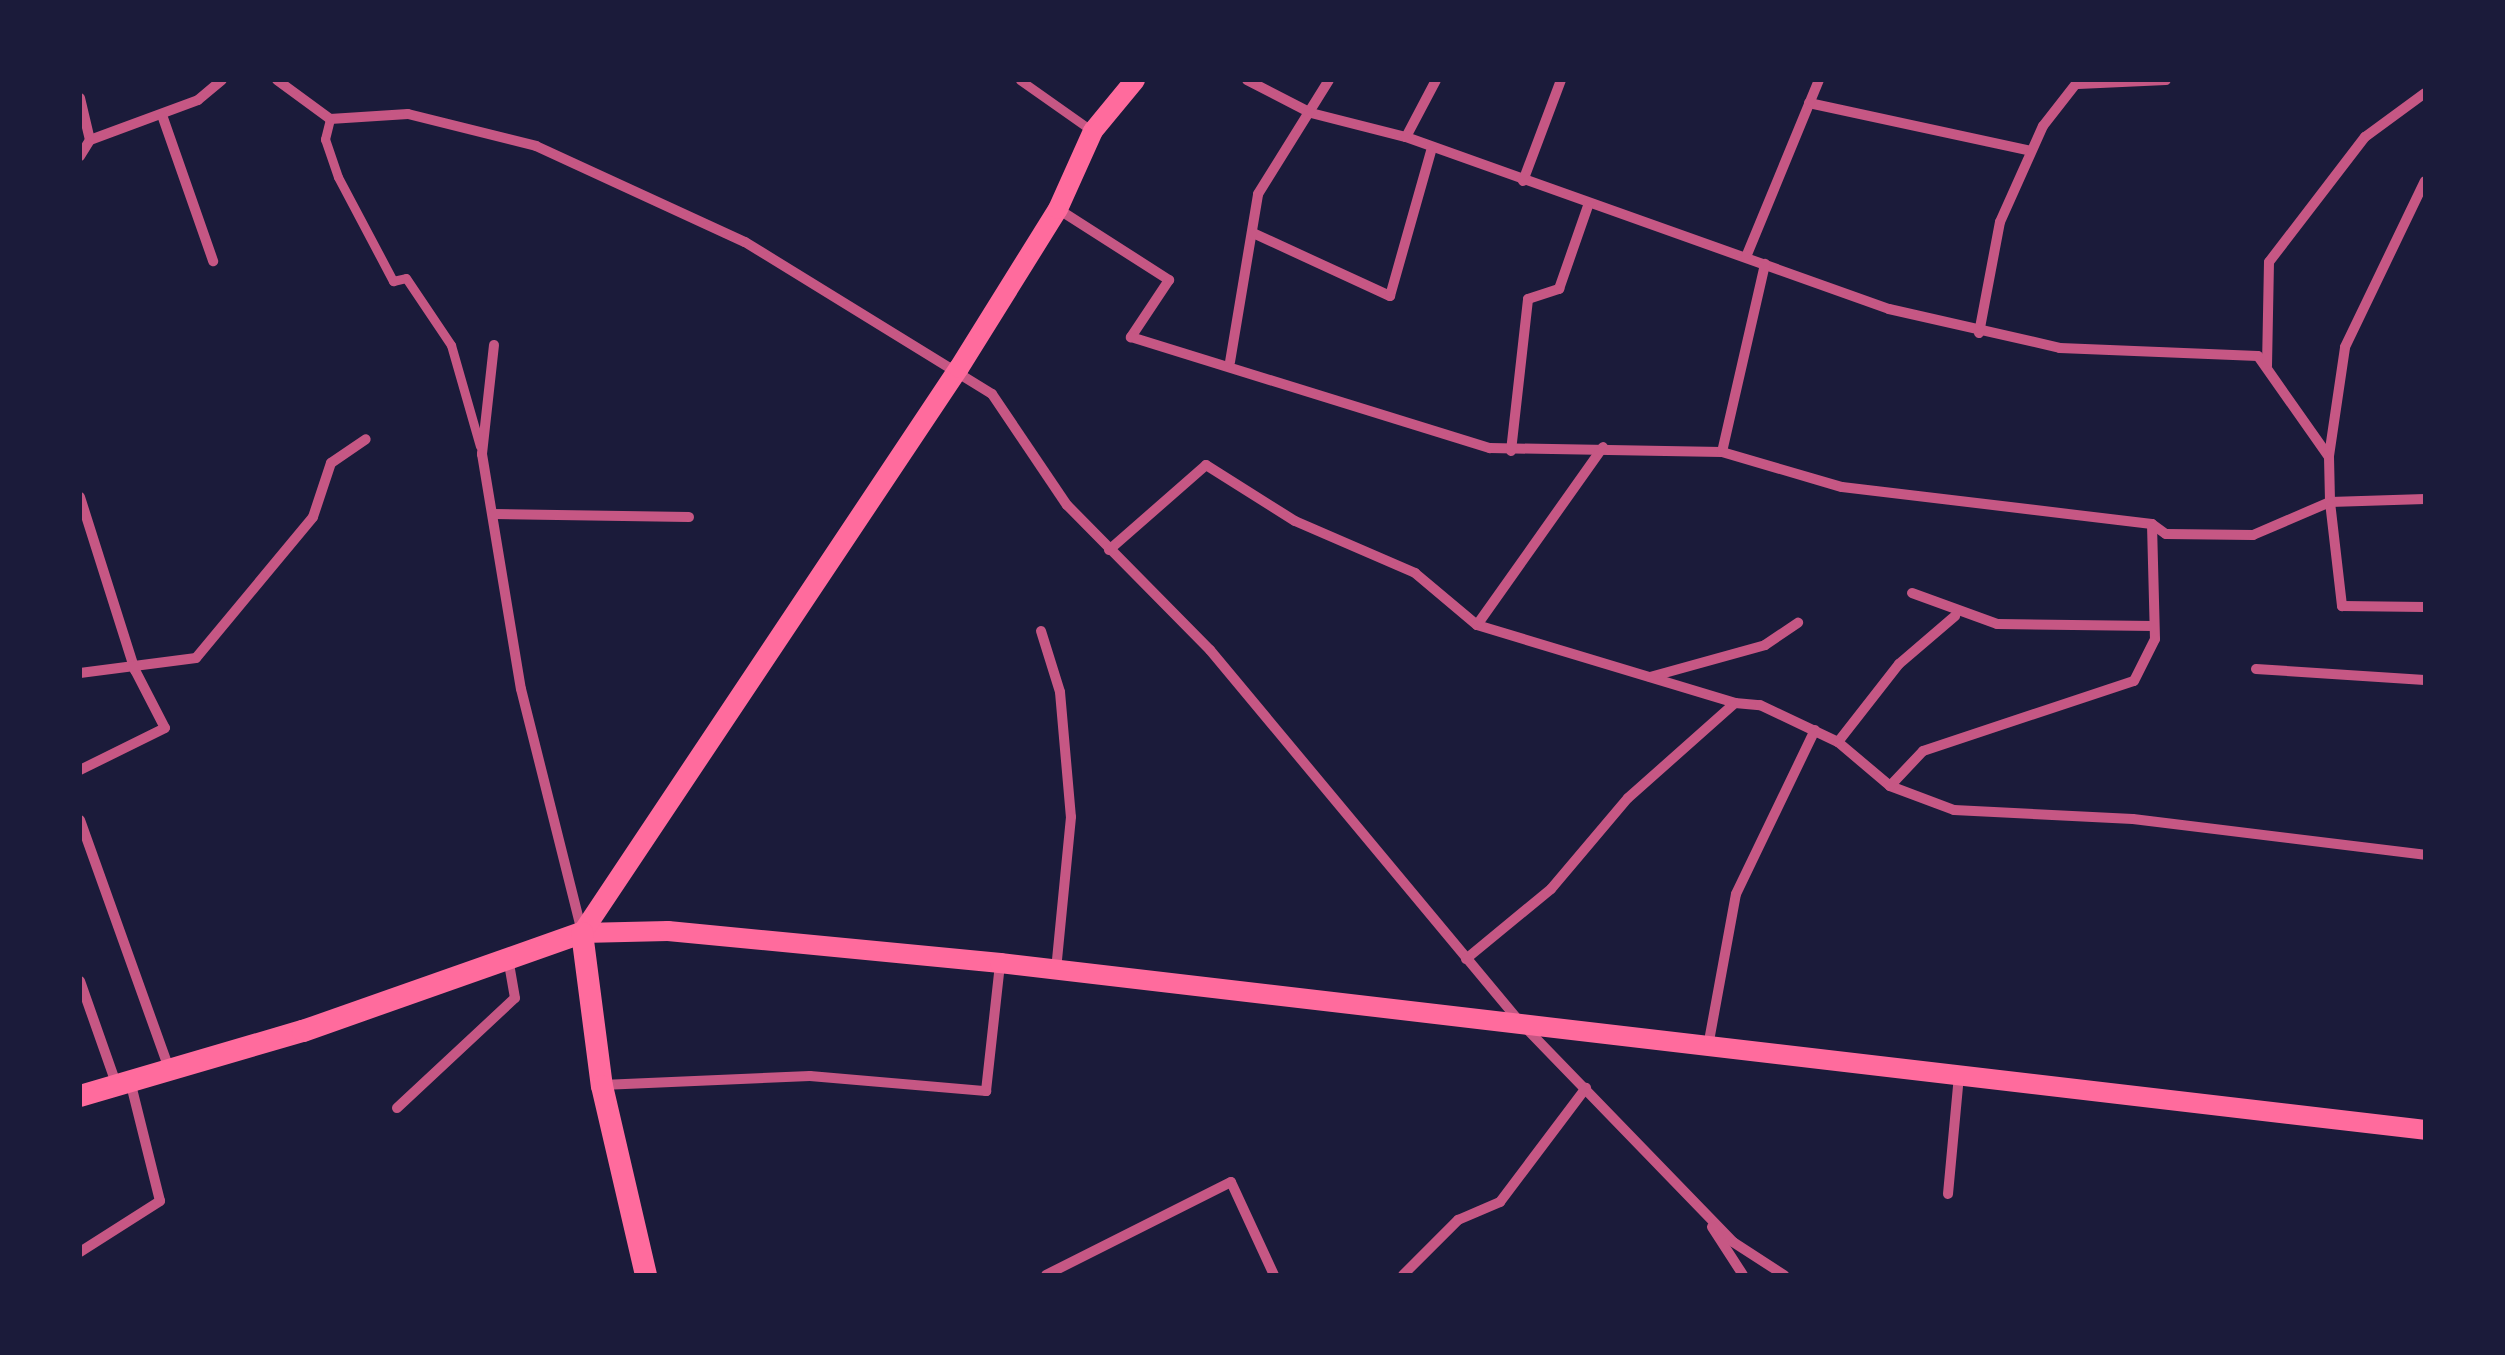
<!DOCTYPE html>
<style>
body{margin:0}
#map{position:relative;width:2505px;height:1355px;overflow:hidden;background:#1b1b3a;font-family:"Exo 2",sans-serif}
div>[style]{position:absolute}
.pedestrian>*{height:9px;margin:-4.5px;padding:0 4.5px;transform-origin:4.5px;border-radius:4.5px;background:#c65784}
.minor>*{height:10px;margin:-5px;padding:0 5px;transform-origin:5px;border-radius:5px;background:#c65784}
.secondary>*{height:20px;margin:-10px;padding:0 10px;transform-origin:10px;border-radius:10px;background:#ff6b9d}
.trunk>*{height:22px;margin:-11px;padding:0 11px;transform-origin:11px;border-radius:11px;background:#ff6b9d}
span{translate:-50% -50%;white-space:nowrap;text-align:center;line-height:1.15;-webkit-text-stroke:8px #1b1b3a;paint-order:stroke}
.frame{position:absolute;inset:0;border:82px solid #1b1b3a;pointer-events:none}
</style>
<div id="map">
<div class="pedestrian">
<i style="left:1020px;top:80px;width:87px;rotate:35.2deg"></i>
<i style="left:330px;top:119px;width:21px;rotate:104deg"></i>
<i style="left:325px;top:139px;width:40px;rotate:71.1deg"></i>
<i style="left:338px;top:177px;width:118px;rotate:62.1deg"></i>
<i style="left:393px;top:281px;width:13px;rotate:-13deg"></i>
<i style="left:406px;top:278px;width:81px;rotate:56.1deg"></i>
<i style="left:451px;top:345px;width:105px;rotate:74deg"></i>
</div>
<div class="minor">
<i style="left:277px;top:80px;width:66px;rotate:36.3deg"></i>
<i style="left:330px;top:119px;width:78px;rotate:-3.7deg"></i>
<i style="left:408px;top:114px;width:132px;rotate:14deg"></i>
<i style="left:536px;top:146px;width:230px;rotate:24.7deg"></i>
<i style="left:745px;top:242px;width:290px;rotate:31.6deg"></i>
<i style="left:992px;top:394px;width:134px;rotate:56deg"></i>
<i style="left:1067px;top:505px;width:204px;rotate:45.4deg"></i>
<i style="left:1210px;top:650px;width:483px;rotate:50.2deg"></i>
<i style="left:1519px;top:1021px;width:308px;rotate:45.9deg"></i>
<i style="left:1733px;top:1242px;width:61px;rotate:32.9deg"></i>
<i style="left:1247px;top:80px;width:72px;rotate:27.3deg"></i>
<i style="left:1311px;top:113px;width:98px;rotate:14.2deg"></i>
<i style="left:1406px;top:137px;width:513px;rotate:19.6deg"></i>
<i style="left:1889px;top:309px;width:175px;rotate:12.8deg"></i>
<i style="left:2060px;top:348px;width:198px;rotate:2.3deg"></i>
<i style="left:2258px;top:356px;width:123px;rotate:54.9deg"></i>
<i style="left:2329px;top:457px;width:45px;rotate:88.7deg"></i>
<i style="left:2330px;top:502px;width:95px;rotate:-1.8deg"></i>
<i style="left:2078px;top:84px;width:88px;rotate:-2.6deg"></i>
<i style="left:80px;top:98px;width:43px;rotate:76.6deg"></i>
<i style="left:1809px;top:103px;width:227px;rotate:12.2deg"></i>
<i style="left:162px;top:115px;width:155px;rotate:70.7deg"></i>
<i style="left:1406px;top:137px;width:64px;rotate:-62.2deg"></i>
<i style="left:80px;top:156px;width:19px;rotate:-58deg"></i>
<i style="left:90px;top:140px;width:115px;rotate:-20.3deg"></i>
<i style="left:198px;top:100px;width:31px;rotate:-40deg"></i>
<i style="left:1523px;top:181px;width:108px;rotate:-69.4deg"></i>
<i style="left:1058px;top:209px;width:132px;rotate:32.6deg"></i>
<i style="left:1169px;top:280px;width:69px;rotate:123.7deg"></i>
<i style="left:1131px;top:337px;width:376px;rotate:17.2deg"></i>
<i style="left:1490px;top:448px;width:232px;rotate:1deg"></i>
<i style="left:1722px;top:452px;width:125px;rotate:16.3deg"></i>
<i style="left:1842px;top:487px;width:312px;rotate:6.8deg"></i>
<i style="left:1253px;top:233px;width:151px;rotate:24.7deg"></i>
<i style="left:1390px;top:296px;width:154px;rotate:-74.2deg"></i>
<i style="left:1746px;top:257px;width:191px;rotate:-67.6deg"></i>
<i style="left:1979px;top:333px;width:113px;rotate:-79.3deg"></i>
<i style="left:2000px;top:222px;width:105px;rotate:-65.9deg"></i>
<i style="left:2043px;top:126px;width:58px;rotate:-52deg"></i>
<i style="left:494px;top:345px;width:110px;rotate:96.3deg"></i>
<i style="left:482px;top:454px;width:238px;rotate:80.6deg"></i>
<i style="left:521px;top:689px;width:251px;rotate:75.9deg"></i>
<i style="left:1230px;top:362px;width:170px;rotate:-80.5deg"></i>
<i style="left:1258px;top:194px;width:134px;rotate:-58.1deg"></i>
<i style="left:2267px;top:366px;width:104px;rotate:-88.9deg"></i>
<i style="left:2269px;top:262px;width:158px;rotate:-52.5deg"></i>
<i style="left:2365px;top:137px;width:74px;rotate:-36.3deg"></i>
<i style="left:1511px;top:451px;width:153px;rotate:-83.6deg"></i>
<i style="left:1528px;top:299px;width:33px;rotate:-18deg"></i>
<i style="left:1559px;top:289px;width:91px;rotate:-70.8deg"></i>
<i style="left:1722px;top:452px;width:193px;rotate:-77.1deg"></i>
<i style="left:2329px;top:456px;width:110px;rotate:-81.6deg"></i>
<i style="left:2345px;top:347px;width:184px;rotate:-64.3deg"></i>
<i style="left:80px;top:497px;width:182px;rotate:72.4deg"></i>
<i style="left:135px;top:670px;width:65px;rotate:62.7deg"></i>
<i style="left:165px;top:728px;width:95px;rotate:153.7deg"></i>
<i style="left:494px;top:514px;width:195px;rotate:0.9deg"></i>
<i style="left:1109px;top:550px;width:129px;rotate:-41.2deg"></i>
<i style="left:1206px;top:465px;width:105px;rotate:32.2deg"></i>
<i style="left:1295px;top:521px;width:131px;rotate:23.4deg"></i>
<i style="left:1415px;top:573px;width:81px;rotate:40deg"></i>
<i style="left:1477px;top:625px;width:270px;rotate:16.8deg"></i>
<i style="left:1912px;top:593px;width:90px;rotate:20deg"></i>
<i style="left:1997px;top:624px;width:157px;rotate:0.7deg"></i>
<i style="left:1477px;top:625px;width:218px;rotate:-54.7deg"></i>
<i style="left:1041px;top:631px;width:64px;rotate:72.7deg"></i>
<i style="left:1060px;top:692px;width:125px;rotate:85deg"></i>
<i style="left:1071px;top:817px;width:153px;rotate:95.6deg"></i>
<i style="left:2256px;top:669px;width:169px;rotate:3.7deg"></i>
<i style="left:80px;top:673px;width:117px;rotate:-7.4deg"></i>
<i style="left:196px;top:658px;width:183px;rotate:-50.3deg"></i>
<i style="left:313px;top:517px;width:57px;rotate:-71.6deg"></i>
<i style="left:331px;top:463px;width:42px;rotate:-34.4deg"></i>
<i style="left:1650px;top:677px;width:119px;rotate:-15.5deg"></i>
<i style="left:1765px;top:645px;width:40px;rotate:-34deg"></i>
<i style="left:1838px;top:742px;width:99px;rotate:-52deg"></i>
<i style="left:1899px;top:664px;width:74px;rotate:-40.6deg"></i>
<i style="left:1890px;top:786px;width:68px;rotate:20.6deg"></i>
<i style="left:1954px;top:810px;width:179px;rotate:2.9deg"></i>
<i style="left:2133px;top:819px;width:294px;rotate:7deg"></i>
<i style="left:80px;top:820px;width:264px;rotate:70.3deg"></i>
<i style="left:1466px;top:959px;width:110px;rotate:-39.5deg"></i>
<i style="left:1551px;top:889px;width:119px;rotate:-49.8deg"></i>
<i style="left:1628px;top:798px;width:143px;rotate:-41.6deg"></i>
<i style="left:1735px;top:703px;width:25px;rotate:5deg"></i>
<i style="left:1760px;top:705px;width:86px;rotate:25.4deg"></i>
<i style="left:1838px;top:742px;width:68px;rotate:40.2deg"></i>
<i style="left:1890px;top:786px;width:48px;rotate:-46.7deg"></i>
<i style="left:1923px;top:751px;width:222px;rotate:-18.4deg"></i>
<i style="left:2134px;top:681px;width:47px;rotate:-63.4deg"></i>
<i style="left:2155px;top:639px;width:115px;rotate:-91.5deg"></i>
<i style="left:2152px;top:524px;width:17px;rotate:36deg"></i>
<i style="left:2166px;top:534px;width:87px;rotate:0.7deg"></i>
<i style="left:2253px;top:535px;width:84px;rotate:-23.2deg"></i>
<i style="left:2330px;top:502px;width:105px;rotate:83.4deg"></i>
<i style="left:2342px;top:606px;width:83px;rotate:0.7deg"></i>
<i style="left:80px;top:981px;width:108px;rotate:70.6deg"></i>
<i style="left:1709px;top:1041px;width:149px;rotate:-79.6deg"></i>
<i style="left:1736px;top:894px;width:182px;rotate:-64.3deg"></i>
<i style="left:602px;top:1085px;width:208px;rotate:-2.5deg"></i>
<i style="left:810px;top:1076px;width:177px;rotate:4.9deg"></i>
<i style="left:986px;top:1091px;width:128px;rotate:-83.7deg"></i>
<i style="left:397px;top:1108px;width:161px;rotate:-43deg"></i>
<i style="left:515px;top:998px;width:41px;rotate:-99.9deg"></i>
<i style="left:1948px;top:1194px;width:119px;rotate:-84.7deg"></i>
<i style="left:1712px;top:1227px;width:57px;rotate:57.1deg"></i>
<i style="left:80px;top:1252px;width:95px;rotate:-32.5deg"></i>
<i style="left:160px;top:1201px;width:124px;rotate:-104deg"></i>
<i style="left:1046px;top:1275px;width:207px;rotate:-26.7deg"></i>
<i style="left:1231px;top:1182px;width:102px;rotate:65.2deg"></i>
<i style="left:1403px;top:1275px;width:78px;rotate:-45deg"></i>
<i style="left:1458px;top:1220px;width:46px;rotate:-23.2deg"></i>
<i style="left:1500px;top:1202px;width:143px;rotate:-53deg"></i>
</div>
<div class="secondary">
<i style="left:582px;top:933px;width:86px;rotate:-1.3deg"></i>
<i style="left:668px;top:931px;width:334px;rotate:5.5deg"></i>
<i style="left:1000px;top:963px;width:1435px;rotate:6.68deg"></i>
<i style="left:582px;top:933px;width:679px;rotate:-56.29deg"></i>
<i style="left:959px;top:368px;width:187px;rotate:-58.1deg"></i>
<i style="left:1058px;top:209px;width:85px;rotate:-65.8deg"></i>
<i style="left:1093px;top:131px;width:66px;rotate:-50.5deg"></i>
</div>
<div class="trunk">
<i style="left:80px;top:1096px;width:232px;rotate:-16.3deg"></i>
<i style="left:303px;top:1031px;width:296px;rotate:-19.4deg"></i>
<i style="left:582px;top:933px;width:154px;rotate:82.6deg"></i>
<i style="left:602px;top:1086px;width:194px;rotate:76.9deg"></i>
</div>
<div class="frame"></div>
</div>
